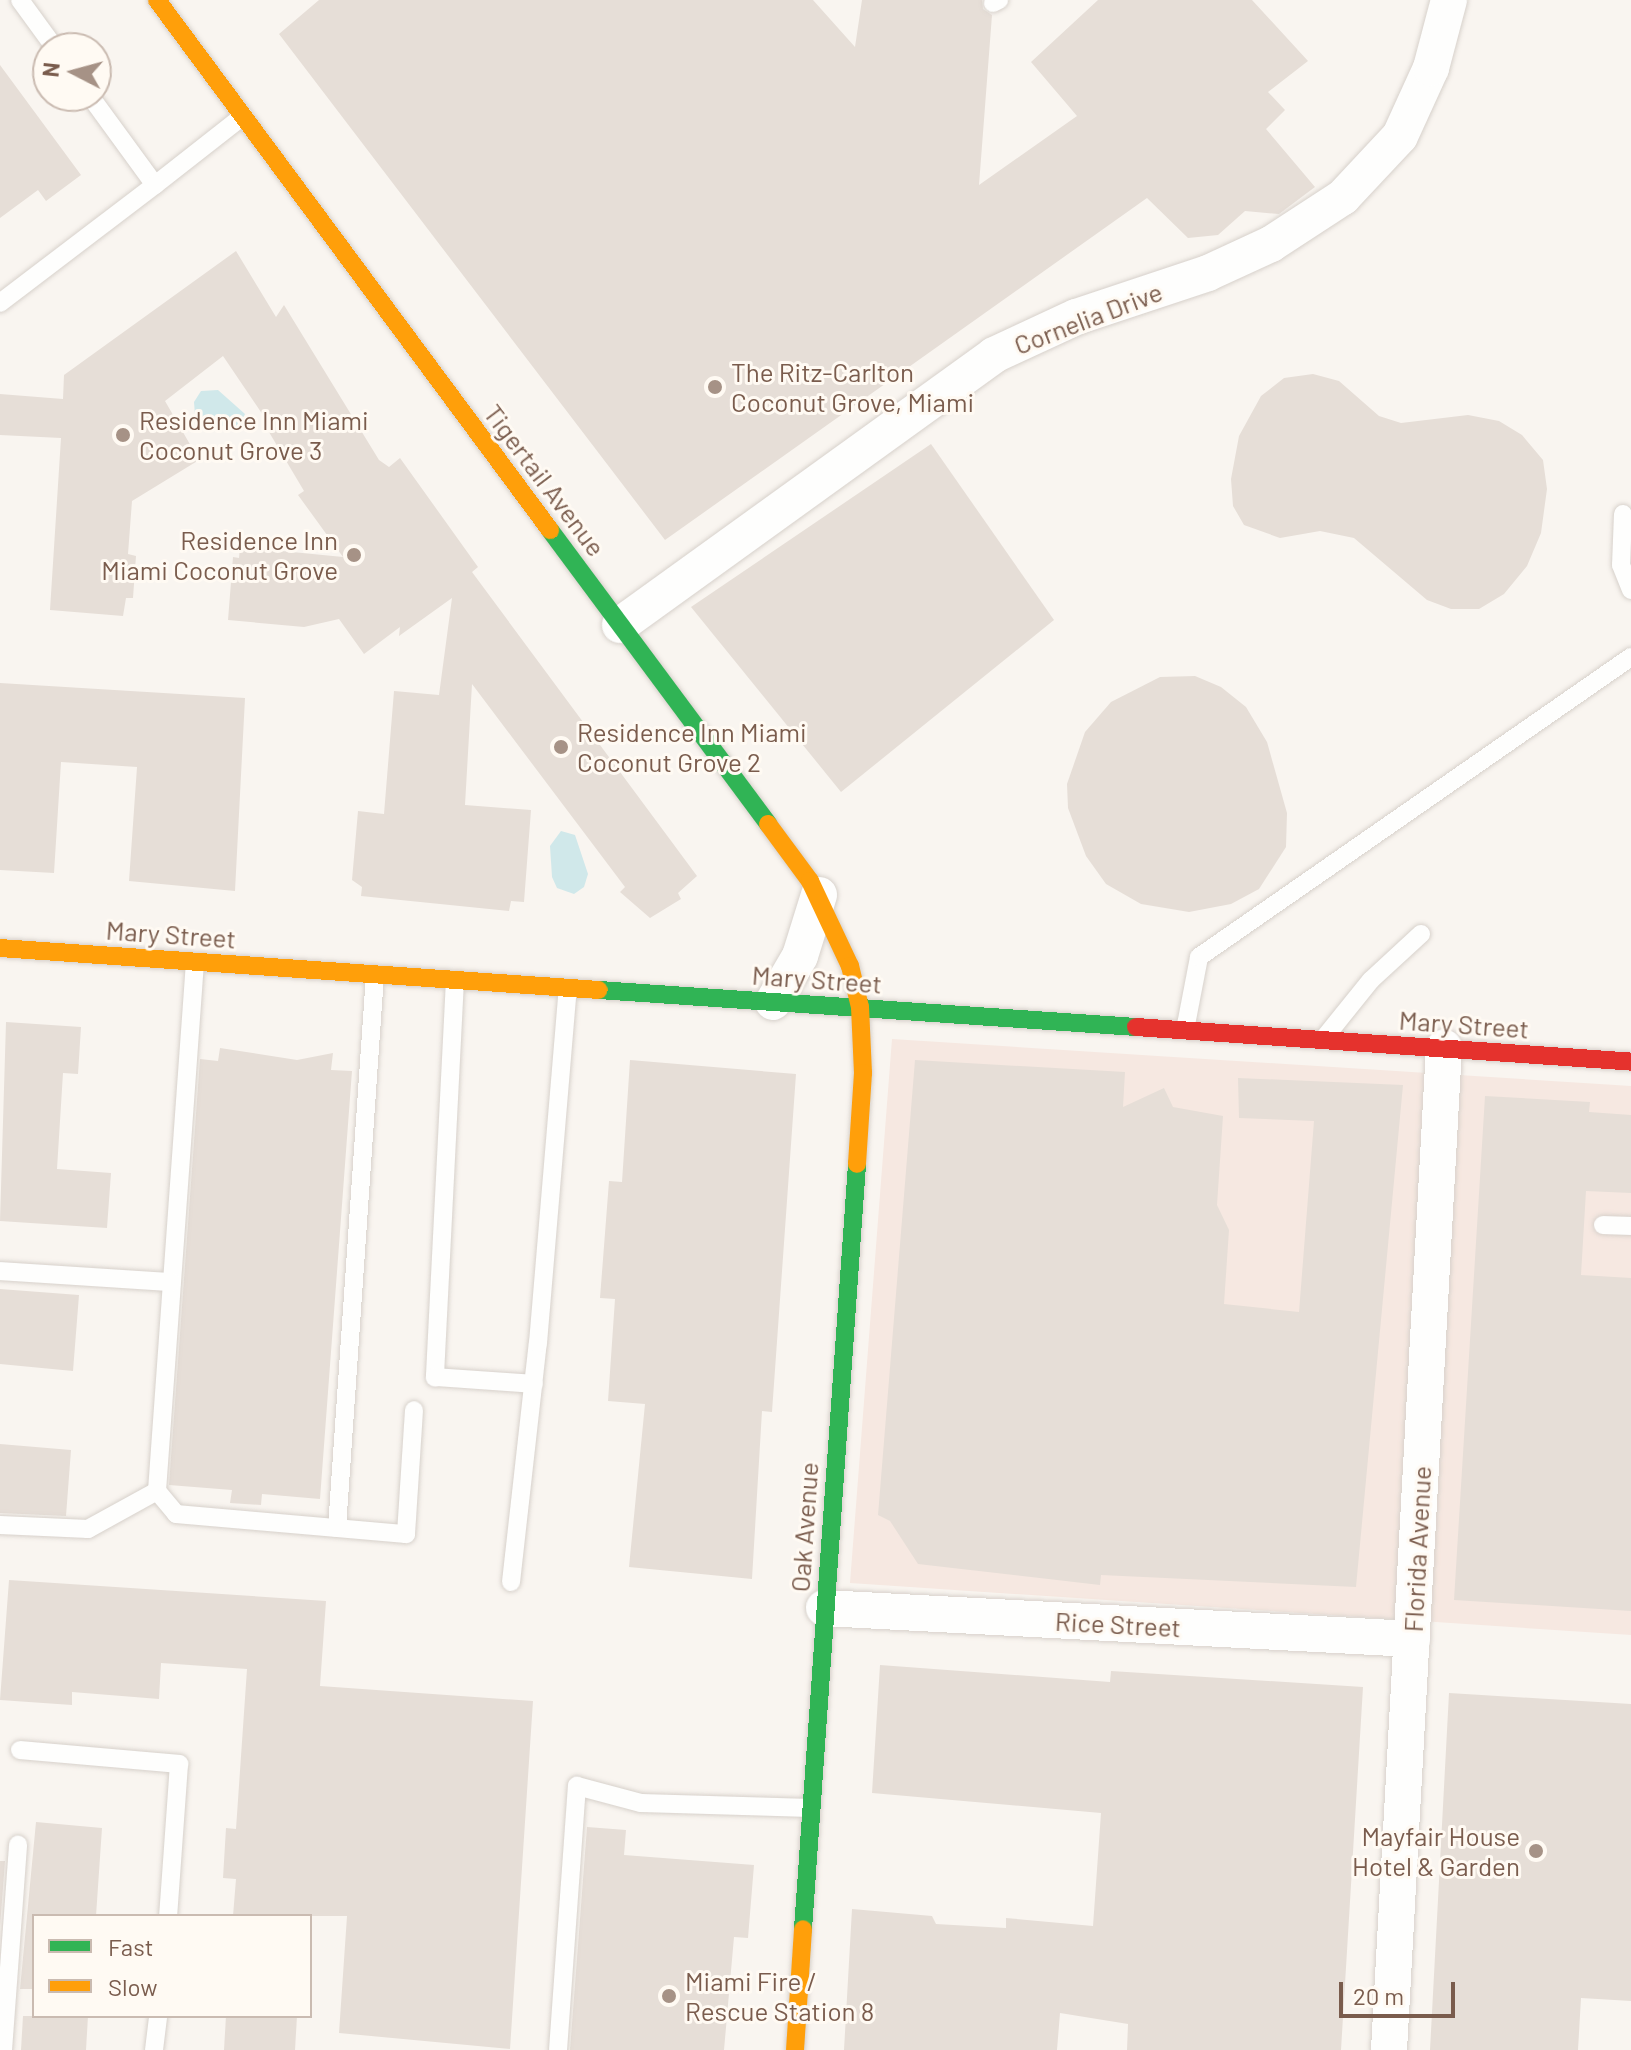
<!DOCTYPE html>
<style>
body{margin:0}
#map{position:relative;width:1631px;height:2050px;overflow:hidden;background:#f9f5f0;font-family:Barlow,sans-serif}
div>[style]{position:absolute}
.commercial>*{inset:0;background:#f6e8e1}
.water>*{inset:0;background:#d0e8ea}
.building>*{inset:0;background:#e6ded7}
.roads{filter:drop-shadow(0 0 2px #d7d1cb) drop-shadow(0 0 2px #d7d1cb)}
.lane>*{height:18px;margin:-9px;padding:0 9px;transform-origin:9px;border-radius:9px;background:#fefefd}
.street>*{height:36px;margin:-18px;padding:0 18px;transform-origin:18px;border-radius:18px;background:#fefefd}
.fast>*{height:18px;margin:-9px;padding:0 9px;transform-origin:9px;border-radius:9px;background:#30b455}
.slow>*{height:18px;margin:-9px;padding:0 9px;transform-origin:9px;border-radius:9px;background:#ff9f0a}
.jam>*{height:18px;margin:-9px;padding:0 9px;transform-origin:9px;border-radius:9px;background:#e5322d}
.dots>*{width:22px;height:22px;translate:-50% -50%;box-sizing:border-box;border:4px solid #fffaf3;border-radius:50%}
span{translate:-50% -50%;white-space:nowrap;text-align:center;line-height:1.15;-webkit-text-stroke:6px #fffaf3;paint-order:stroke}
.street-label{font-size:26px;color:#7a5c4d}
.poi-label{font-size:26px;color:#7a5c4d}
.left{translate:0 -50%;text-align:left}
.right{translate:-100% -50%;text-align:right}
.legend{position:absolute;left:32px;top:1914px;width:280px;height:104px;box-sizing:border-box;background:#fffaf3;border:2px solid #cabbb1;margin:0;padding:10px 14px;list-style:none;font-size:24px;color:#7a5c4d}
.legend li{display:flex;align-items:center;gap:16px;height:40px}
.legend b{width:40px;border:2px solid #cabbb1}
.north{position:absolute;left:32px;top:32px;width:80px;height:80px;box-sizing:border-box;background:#fffaf3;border:2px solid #cabbb1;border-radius:50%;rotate:276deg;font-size:22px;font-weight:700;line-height:32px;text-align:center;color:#7a5c4d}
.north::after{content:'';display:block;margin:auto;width:28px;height:36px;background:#a69286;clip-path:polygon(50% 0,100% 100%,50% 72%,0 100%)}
.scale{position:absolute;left:1339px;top:1982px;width:116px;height:36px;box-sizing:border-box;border:4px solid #7a5c4d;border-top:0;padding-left:10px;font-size:24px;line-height:28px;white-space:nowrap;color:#7a5c4d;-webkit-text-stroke:6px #fffaf3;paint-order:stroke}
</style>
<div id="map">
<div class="commercial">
<i style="clip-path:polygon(892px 1039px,1631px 1086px,1631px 1635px,850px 1583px)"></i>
</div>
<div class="water">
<i style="clip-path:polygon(218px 390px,245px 414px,237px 432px,195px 415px,194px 402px,201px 391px)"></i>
<i style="clip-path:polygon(561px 831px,575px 835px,588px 874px,584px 887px,574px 894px,557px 888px,552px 877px,550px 846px)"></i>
</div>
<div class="building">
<i style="clip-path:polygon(319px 0,813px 0,855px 47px,862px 0,982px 0,983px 9px,992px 15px,979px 185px,1077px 116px,1031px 62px,1098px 0,1252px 0,1308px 61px,1268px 92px,1285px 110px,1266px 129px,1315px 187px,1279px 214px,1245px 211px,1218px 235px,1188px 238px,1147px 198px,665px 540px,279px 34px)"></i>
<i style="clip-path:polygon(0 65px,81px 175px,46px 201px,38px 190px,0 218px)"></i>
<i style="clip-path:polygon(236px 251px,276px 317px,284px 305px,379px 460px,389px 467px,400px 458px,478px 567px,472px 572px,697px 876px,678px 893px,681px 899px,650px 918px,620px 892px,625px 887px,472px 684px,465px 805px,531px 810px,524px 902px,511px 901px,509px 911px,361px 896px,362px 887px,352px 880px,358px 811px,384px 814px,394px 691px,439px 695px,452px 598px,399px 636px,400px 627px,364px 654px,339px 619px,304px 627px,228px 620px,233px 557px,239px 558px,240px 547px,343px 557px,298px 495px,304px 491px,266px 427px,269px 424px,223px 356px,165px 401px,199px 460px,132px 501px,128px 554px,136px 556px,133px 598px,126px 598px,123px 616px,50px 610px,61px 438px,0 435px,0 394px,63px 399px,64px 375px)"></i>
<i style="clip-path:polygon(1313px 374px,1339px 381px,1379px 416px,1401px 423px,1468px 415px,1499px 421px,1522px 435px,1543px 460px,1547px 489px,1541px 533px,1527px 566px,1504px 594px,1479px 609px,1451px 609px,1427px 600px,1354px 538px,1320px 531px,1280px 538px,1244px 525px,1233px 506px,1231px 479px,1239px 436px,1261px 396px,1284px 378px)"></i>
<i style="clip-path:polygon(931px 444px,1054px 620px,841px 792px,691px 607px)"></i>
<i style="clip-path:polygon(1195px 676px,1221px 687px,1246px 707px,1267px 742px,1287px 813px,1286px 847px,1259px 889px,1231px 904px,1189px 912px,1141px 904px,1106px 884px,1086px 856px,1068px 808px,1067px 784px,1085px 732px,1111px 702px,1160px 677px)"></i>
<i style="clip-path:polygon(0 683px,245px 698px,235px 891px,129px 881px,137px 767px,61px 762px,54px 873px,0 870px)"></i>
<i style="clip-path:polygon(6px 1022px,81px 1027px,78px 1074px,63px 1073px,57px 1169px,111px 1173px,107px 1228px,0 1221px)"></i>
<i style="clip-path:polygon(220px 1048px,297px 1060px,333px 1053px,331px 1070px,352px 1071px,320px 1499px,262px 1494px,261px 1505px,230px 1503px,232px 1490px,169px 1485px,200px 1059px,218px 1061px)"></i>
<i style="clip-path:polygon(630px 1060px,796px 1074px,772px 1412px,762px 1411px,752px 1579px,629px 1567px,645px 1404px,608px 1401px,615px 1299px,600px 1298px,609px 1181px,622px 1182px)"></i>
<i style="clip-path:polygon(915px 1060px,1125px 1072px,1123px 1107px,1164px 1088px,1173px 1107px,1223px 1116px,1217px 1205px,1229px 1230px,1224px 1304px,1299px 1312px,1314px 1121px,1239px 1118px,1238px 1078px,1403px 1085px,1356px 1587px,1101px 1575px,1100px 1585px,918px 1564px,890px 1521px,878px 1515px)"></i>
<i style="clip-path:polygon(1485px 1096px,1590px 1102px,1589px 1112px,1631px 1115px,1631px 1193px,1586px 1191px,1581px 1275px,1631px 1278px,1631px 1611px,1454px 1600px)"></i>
<i style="clip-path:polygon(0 1289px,79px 1295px,73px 1371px,0 1364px)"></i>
<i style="clip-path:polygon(0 1444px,71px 1450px,66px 1516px,0 1513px)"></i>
<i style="clip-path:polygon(9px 1580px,326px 1601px,320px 1686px,533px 1701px,510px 2049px,339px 2033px,347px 1916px,233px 1916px,236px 1879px,223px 1878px,226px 1828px,236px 1829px,247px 1669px,161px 1663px,159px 1699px,72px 1692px,72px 1705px,0 1700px)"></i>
<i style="clip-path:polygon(880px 1665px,1110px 1682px,1111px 1671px,1363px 1687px,1341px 2050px,1127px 2050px,1128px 2024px,1060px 2013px,1057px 2050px,844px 2050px,852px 1909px,932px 1916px,936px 1924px,1006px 1928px,1006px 1918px,1093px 1926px,1101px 1813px,872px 1793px)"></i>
<i style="clip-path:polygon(1449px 1693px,1631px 1704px,1631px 2001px,1581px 1998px,1578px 2050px,1430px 2050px)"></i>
<i style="clip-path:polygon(36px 1822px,102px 1828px,96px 1916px,34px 1916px,34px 1989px,20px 1989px)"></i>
<i style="clip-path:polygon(587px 1827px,626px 1830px,624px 1855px,754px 1865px,748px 1938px,734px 1937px,724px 2050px,570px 2050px)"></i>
<i style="clip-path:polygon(0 1861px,5px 1861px,0 1927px)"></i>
<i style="clip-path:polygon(23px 2016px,88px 2016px,86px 2050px,21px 2050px)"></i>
<i style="clip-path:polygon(226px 2016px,297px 2016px,295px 2050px,224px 2050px)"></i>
</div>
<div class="roads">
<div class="lane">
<i style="left:20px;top:0;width:59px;rotate:53.9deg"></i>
<i style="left:993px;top:3px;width:7px;rotate:-27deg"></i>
<i style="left:90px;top:96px;width:110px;rotate:53.9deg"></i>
<i style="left:155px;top:185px;width:112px;rotate:-38.1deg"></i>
<i style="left:0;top:303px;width:195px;rotate:-37.3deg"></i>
<i style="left:1623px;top:514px;width:51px;rotate:92.2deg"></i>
<i style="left:1621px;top:565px;width:27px;rotate:68deg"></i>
<i style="left:195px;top:962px;width:530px;rotate:94.11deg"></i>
<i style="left:157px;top:1491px;width:30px;rotate:50deg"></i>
<i style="left:176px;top:1514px;width:231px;rotate:5deg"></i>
<i style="left:406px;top:1534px;width:124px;rotate:-86.3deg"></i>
<i style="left:455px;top:980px;width:398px;rotate:92.9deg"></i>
<i style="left:435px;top:1377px;width:99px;rotate:4deg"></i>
<i style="left:1185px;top:1030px;width:74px;rotate:-79.1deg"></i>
<i style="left:1199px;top:957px;width:526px;rotate:-34.78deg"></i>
<i style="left:1325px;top:1037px;width:73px;rotate:-51.1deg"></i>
<i style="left:1371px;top:980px;width:68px;rotate:-42.6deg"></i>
<i style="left:1603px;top:1225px;width:28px;rotate:2deg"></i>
<i style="left:0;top:1271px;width:172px;rotate:3.7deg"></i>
<i style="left:0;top:1525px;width:88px;rotate:2.6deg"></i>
<i style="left:88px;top:1529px;width:79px;rotate:-28.8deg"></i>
<i style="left:337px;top:1528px;width:554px;rotate:-86.07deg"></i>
<i style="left:511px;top:1582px;width:241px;rotate:-83.6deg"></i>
<i style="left:538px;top:1343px;width:356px;rotate:-85.2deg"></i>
<i style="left:20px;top:1750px;width:160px;rotate:5deg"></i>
<i style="left:179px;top:1764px;width:152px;rotate:94.1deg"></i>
<i style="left:3px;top:2050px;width:206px;rotate:-85.8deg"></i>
<i style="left:154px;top:2050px;width:34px;rotate:-83deg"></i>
<i style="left:558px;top:2050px;width:265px;rotate:-85.9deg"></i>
<i style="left:577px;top:1786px;width:66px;rotate:14.9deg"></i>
<i style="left:641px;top:1803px;width:170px;rotate:1.7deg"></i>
</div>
<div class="street">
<i style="left:620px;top:625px;width:461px;rotate:-35.8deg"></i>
<i style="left:994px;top:355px;width:90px;rotate:-24.9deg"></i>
<i style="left:1076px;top:317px;width:139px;rotate:-18.4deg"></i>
<i style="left:1208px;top:273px;width:69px;rotate:-24.7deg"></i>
<i style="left:1271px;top:244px;width:86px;rotate:-33.1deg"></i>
<i style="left:1343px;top:197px;width:83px;rotate:-46.9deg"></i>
<i style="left:1400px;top:136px;width:75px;rotate:-65.5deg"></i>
<i style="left:1431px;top:68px;width:70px;rotate:-75.2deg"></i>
<i style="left:773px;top:1002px;width:53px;rotate:-59.6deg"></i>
<i style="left:800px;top:956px;width:64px;rotate:-72.7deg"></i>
<i style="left:824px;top:1608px;width:589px;rotate:3.02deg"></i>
<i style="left:1389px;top:2050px;width:1004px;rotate:-86.86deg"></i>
</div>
<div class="fast">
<i style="left:550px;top:530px;width:366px;rotate:53.4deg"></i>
<i style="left:599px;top:990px;width:538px;rotate:3.94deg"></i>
<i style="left:803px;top:1929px;width:767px;rotate:-85.96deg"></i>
</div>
<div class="slow">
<i style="left:157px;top:0;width:660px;rotate:53.44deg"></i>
<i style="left:768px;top:824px;width:71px;rotate:53.6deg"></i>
<i style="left:810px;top:881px;width:94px;rotate:64.8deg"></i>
<i style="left:850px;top:966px;width:42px;rotate:76.3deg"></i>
<i style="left:860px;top:1007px;width:66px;rotate:87.4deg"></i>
<i style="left:863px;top:1073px;width:91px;rotate:93.8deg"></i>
<i style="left:0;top:948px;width:600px;rotate:4.01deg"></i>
<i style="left:795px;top:2050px;width:121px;rotate:-86.2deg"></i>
</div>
<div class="jam">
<i style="left:1136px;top:1027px;width:496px;rotate:4deg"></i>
</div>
</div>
<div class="dots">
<i style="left:715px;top:387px;background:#a69286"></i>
<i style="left:123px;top:435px;background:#a69286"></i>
<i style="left:354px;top:555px;background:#a69286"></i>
<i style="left:561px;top:747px;background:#a69286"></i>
<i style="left:1536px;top:1851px;background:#a69286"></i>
<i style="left:669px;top:1996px;background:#a69286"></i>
</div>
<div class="street-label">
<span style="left:1088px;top:318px;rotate:-21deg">Cornelia Drive</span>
<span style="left:545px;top:480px;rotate:53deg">Tigertail Avenue</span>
<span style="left:171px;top:934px;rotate:4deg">Mary Street</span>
<span style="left:817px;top:979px;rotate:4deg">Mary Street</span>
<span style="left:1464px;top:1024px;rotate:4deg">Mary Street</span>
<span style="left:804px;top:1527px;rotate:-86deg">Oak Avenue</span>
<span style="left:1417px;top:1549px;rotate:-87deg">Florida Avenue</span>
<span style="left:1118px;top:1624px;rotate:3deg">Rice Street</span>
</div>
<div class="poi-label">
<span class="left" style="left:731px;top:387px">The Ritz-Carlton<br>Coconut Grove, Miami</span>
<span class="left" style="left:139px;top:435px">Residence Inn Miami<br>Coconut Grove 3</span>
<span class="right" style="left:338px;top:555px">Residence Inn<br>Miami Coconut Grove</span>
<span class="left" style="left:577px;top:747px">Residence Inn Miami<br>Coconut Grove 2</span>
<span class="right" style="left:1520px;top:1851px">Mayfair House<br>Hotel &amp; Garden</span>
<span class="left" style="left:685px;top:1996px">Miami Fire /<br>Rescue Station 8</span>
</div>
<ul class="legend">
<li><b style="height:10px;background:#30b455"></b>Fast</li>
<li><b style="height:10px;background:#ff9f0a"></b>Slow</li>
</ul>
<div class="north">N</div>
<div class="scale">20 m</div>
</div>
